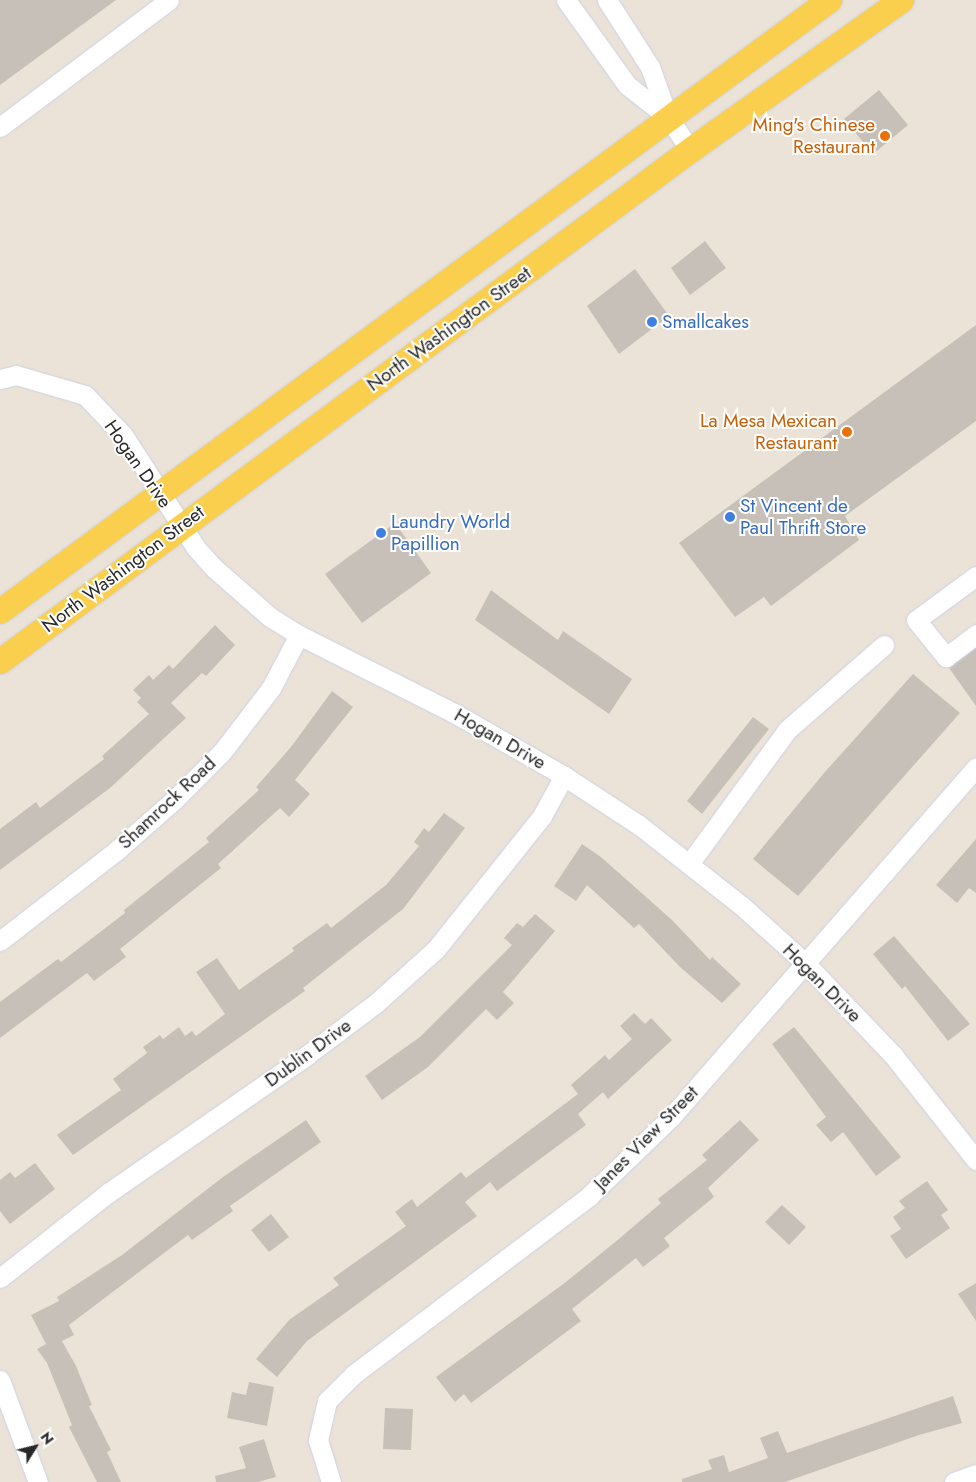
<!DOCTYPE html>
<style>
body{margin:0}
#map{position:relative;width:976px;height:1482px;overflow:hidden;background:#ece3d8;font-family:Jost,sans-serif}
div>[style]{position:absolute}
.building>*{inset:0;background:#c7c0b8}
.roads{filter:drop-shadow(0 0 1px #cdd2e2) drop-shadow(0 0 1px #cdd2e2)}
.minor>*{height:19px;margin:-9.5px;padding:0 9.5px;transform-origin:9.5px;border-radius:9.5px;background:#fff}
.major>*{height:25px;margin:-12.5px;padding:0 12.5px;transform-origin:12.5px;border-radius:12.5px;background:#fbcf4e}
.dots>*{width:14px;height:14px;translate:-50% -50%;box-sizing:border-box;border:2px solid #fff;border-radius:50%}
span{translate:-50% -50%;white-space:nowrap;text-align:center;line-height:1.15;-webkit-text-stroke:4px #fff;paint-order:stroke}
.food-label{font-size:19px;color:#c56008}
.right{translate:-100% -50%;text-align:right}
.shop-label{font-size:19px;color:#366cbe}
.left{translate:0 -50%;text-align:left}
.street-label{font-size:19px;color:#282828}
.north{position:absolute;left:10px;top:1422px;width:50px;height:50px;-webkit-text-stroke:4px #fff;paint-order:stroke;rotate:54deg;font-size:14px;font-weight:700;line-height:20px;text-align:center;color:#282828}
.north::after{content:'';display:block;margin:auto;width:18px;height:22px;background:#282828;clip-path:polygon(50% 0,100% 100%,50% 72%,0 100%)}
</style>
<div id="map">
<div class="building">
<i style="clip-path:polygon(0 0,116px 0,0 85px)"></i>
<i style="clip-path:polygon(879px 90px,908px 125px,873px 154px,844px 119px)"></i>
<i style="clip-path:polygon(705px 241px,726px 268px,690px 295px,671px 268px)"></i>
<i style="clip-path:polygon(635px 269px,669px 316px,619px 354px,587px 306px)"></i>
<i style="clip-path:polygon(976px 325px,976px 421px,845px 516px,859px 540px,771px 606px,764px 597px,735px 617px,679px 543px)"></i>
<i style="clip-path:polygon(395px 523px,431px 573px,362px 623px,325px 574px)"></i>
<i style="clip-path:polygon(491px 590px,558px 640px,563px 631px,632px 679px,609px 714px,475px 620px)"></i>
<i style="clip-path:polygon(215px 625px,235px 645px,206px 676px,202px 673px,171px 703px,186px 718px,110px 788px,0 870px,0 829px,36px 802px,40px 808px,104px 759px,102px 756px,149px 714px,137px 702px,141px 698px,133px 690px,149px 675px,153px 680px,169px 665px,173px 669px)"></i>
<i style="clip-path:polygon(976px 648px,976px 706px,949px 668px)"></i>
<i style="clip-path:polygon(913px 674px,960px 713px,798px 896px,753px 859px,824px 773px)"></i>
<i style="clip-path:polygon(332px 691px,353px 707px,295px 780px,310px 794px,289px 817px,280px 808px,218px 864px,221px 868px,120px 949px,126px 957px,94px 981px,87px 973px,0 1038px,0 1002px,58px 959px,61px 962px,125px 913px,124px 910px,209px 842px,206px 838px,259px 790px,256px 787px,291px 747px)"></i>
<i style="clip-path:polygon(753px 717px,769px 729px,702px 814px,687px 801px)"></i>
<i style="clip-path:polygon(444px 813px,465px 828px,403px 909px,303px 988px,305px 991px,73px 1155px,57px 1135px,121px 1090px,113px 1079px,147px 1053px,143px 1047px,160px 1035px,163px 1039px,179px 1027px,185px 1036px,192px 1031px,196px 1036px,225px 1014px,196px 972px,217px 958px,239px 990px,294px 951px,292px 948px,327px 923px,331px 928px,386px 885px,419px 846px,414px 842px,424px 828px,429px 832px)"></i>
<i style="clip-path:polygon(976px 839px,976px 893px,969px 888px,957px 903px,936px 885px)"></i>
<i style="clip-path:polygon(582px 844px,601px 857px,672px 920px,710px 960px,712px 957px,741px 984px,722px 1003px,680px 967px,639px 924px,634px 928px,587px 885px,576px 901px,554px 886px)"></i>
<i style="clip-path:polygon(535px 914px,555px 931px,503px 992px,514px 1003px,497px 1020px,486px 1009px,428px 1067px,382px 1100px,365px 1076px,420px 1037px,512px 945px,504px 938px,517px 923px,523px 927px)"></i>
<i style="clip-path:polygon(894px 936px,970px 1024px,948px 1041px,905px 986px,902px 989px,873px 954px)"></i>
<i style="clip-path:polygon(634px 1013px,645px 1024px,651px 1018px,672px 1040px,608px 1099px,603px 1092px,578px 1114px,586px 1125px,497px 1191px,490px 1182px,465px 1202px,477px 1216px,307px 1341px,277px 1377px,256px 1359px,289px 1320px,339px 1285px,333px 1278px,406px 1226px,395px 1212px,412px 1199px,417px 1207px,461px 1172px,466px 1178px,578px 1094px,571px 1085px,605px 1055px,609px 1060px,632px 1039px,620px 1026px)"></i>
<i style="clip-path:polygon(794px 1027px,901px 1157px,876px 1176px,843px 1132px,831px 1142px,816px 1125px,826px 1117px,772px 1044px)"></i>
<i style="clip-path:polygon(306px 1120px,321px 1142px,230px 1206px,233px 1211px,192px 1240px,188px 1235px,69px 1325px,74px 1335px,62px 1341px,76px 1366px,92px 1405px,89px 1406px,111px 1450px,107px 1452px,121px 1482px,97px 1482px,69px 1427px,72px 1425px,47px 1363px,37px 1349px,46px 1344px,31px 1315px,59px 1301px,57px 1297px,122px 1255px,223px 1177px)"></i>
<i style="clip-path:polygon(740px 1120px,759px 1140px,708px 1188px,714px 1197px,664px 1238px,670px 1246px,643px 1267px,636px 1258px,572px 1309px,581px 1321px,471px 1403px,464px 1394px,455px 1402px,436px 1377px,566px 1282px,620px 1238px,661px 1203px,658px 1199px,707px 1160px,702px 1155px)"></i>
<i style="clip-path:polygon(35px 1163px,55px 1189px,10px 1224px,0 1211px,0 1180px,10px 1172px,15px 1178px)"></i>
<i style="clip-path:polygon(927px 1181px,948px 1210px,941px 1215px,950px 1228px,906px 1259px,890px 1236px,901px 1229px,893px 1217px,905px 1208px,899px 1201px)"></i>
<i style="clip-path:polygon(782px 1205px,806px 1227px,789px 1245px,765px 1222px)"></i>
<i style="clip-path:polygon(271px 1214px,289px 1237px,269px 1252px,251px 1230px)"></i>
<i style="clip-path:polygon(976px 1283px,976px 1321px,958px 1294px)"></i>
<i style="clip-path:polygon(249px 1382px,274px 1387px,267px 1426px,227px 1418px,232px 1392px,246px 1395px)"></i>
<i style="clip-path:polygon(953px 1396px,962px 1423px,919px 1435px,785px 1482px,682px 1482px,682px 1479px,712px 1469px,708px 1460px,724px 1455px,729px 1472px,768px 1458px,760px 1438px,778px 1431px,787px 1453px)"></i>
<i style="clip-path:polygon(385px 1408px,413px 1409px,411px 1450px,383px 1449px)"></i>
<i style="clip-path:polygon(264px 1439px,276px 1477px,258px 1482px,216px 1482px,215px 1476px,246px 1468px,239px 1447px)"></i>
</div>
<div class="roads">
<div class="minor">
<i style="left:566px;top:0;width:105px;rotate:54.3deg"></i>
<i style="left:627px;top:85px;width:52px;rotate:38deg"></i>
<i style="left:607px;top:0;width:80px;rotate:57.3deg"></i>
<i style="left:650px;top:67px;width:53px;rotate:70.2deg"></i>
<i style="left:668px;top:117px;width:40px;rotate:56deg"></i>
<i style="left:0;top:127px;width:211px;rotate:-36.9deg"></i>
<i style="left:0;top:379px;width:16px;rotate:-14deg"></i>
<i style="left:16px;top:375px;width:72px;rotate:16.2deg"></i>
<i style="left:85px;top:395px;width:55px;rotate:46.5deg"></i>
<i style="left:123px;top:435px;width:135px;rotate:57.1deg"></i>
<i style="left:196px;top:548px;width:27px;rotate:48deg"></i>
<i style="left:214px;top:568px;width:74px;rotate:41.2deg"></i>
<i style="left:270px;top:617px;width:34px;rotate:32deg"></i>
<i style="left:299px;top:635px;width:174px;rotate:26.7deg"></i>
<i style="left:454px;top:713px;width:127px;rotate:29.8deg"></i>
<i style="left:564px;top:776px;width:90px;rotate:33.2deg"></i>
<i style="left:639px;top:825px;width:131px;rotate:38.2deg"></i>
<i style="left:742px;top:906px;width:85px;rotate:42.1deg"></i>
<i style="left:805px;top:963px;width:127px;rotate:46.3deg"></i>
<i style="left:893px;top:1055px;width:134px;rotate:51.7deg"></i>
<i style="left:976px;top:576px;width:74px;rotate:143.7deg"></i>
<i style="left:916px;top:620px;width:48px;rotate:51deg"></i>
<i style="left:946px;top:657px;width:38px;rotate:-37deg"></i>
<i style="left:689px;top:864px;width:166px;rotate:-53.8deg"></i>
<i style="left:787px;top:730px;width:129px;rotate:-41.2deg"></i>
<i style="left:0;top:941px;width:147px;rotate:-37.8deg"></i>
<i style="left:116px;top:851px;width:79px;rotate:-41.4deg"></i>
<i style="left:175px;top:799px;width:66px;rotate:-45deg"></i>
<i style="left:222px;top:752px;width:81px;rotate:-52.6deg"></i>
<i style="left:271px;top:688px;width:60px;rotate:-62.2deg"></i>
<i style="left:0;top:1278px;width:137px;rotate:-38.2deg"></i>
<i style="left:108px;top:1193px;width:242px;rotate:-34.7deg"></i>
<i style="left:307px;top:1055px;width:85px;rotate:-36.9deg"></i>
<i style="left:375px;top:1004px;width:82px;rotate:-42deg"></i>
<i style="left:436px;top:949px;width:170px;rotate:-51.4deg"></i>
<i style="left:542px;top:816px;width:46px;rotate:-61.2deg"></i>
<i style="left:0;top:1380px;width:109px;rotate:69.6deg"></i>
<i style="left:331px;top:1482px;width:44px;rotate:-107.2deg"></i>
<i style="left:318px;top:1440px;width:40px;rotate:-77deg"></i>
<i style="left:327px;top:1401px;width:38px;rotate:-45deg"></i>
<i style="left:354px;top:1374px;width:295px;rotate:-37.1deg"></i>
<i style="left:589px;top:1196px;width:114px;rotate:-43.9deg"></i>
<i style="left:671px;top:1117px;width:464px;rotate:-48.9deg"></i>
<i style="left:954px;top:1482px;width:23px;rotate:-20deg"></i>
</div>
<div class="major">
<i style="left:0;top:611px;width:1030px;rotate:-36.39deg"></i>
<i style="left:0;top:661px;width:859px;rotate:-36.52deg"></i>
<i style="left:690px;top:150px;width:259px;rotate:-35.4deg"></i>
</div>
</div>
<div class="dots">
<i style="left:885px;top:136px;background:#e8710a"></i>
<i style="left:652px;top:322px;background:#3f7fe0"></i>
<i style="left:847px;top:432px;background:#e8710a"></i>
<i style="left:730px;top:517px;background:#3f7fe0"></i>
<i style="left:381px;top:533px;background:#3f7fe0"></i>
</div>
<div class="food-label">
<span class="right" style="left:875px;top:136px">Ming's Chinese<br>Restaurant</span>
<span class="right" style="left:837px;top:432px">La Mesa Mexican<br>Restaurant</span>
</div>
<div class="shop-label">
<span class="left" style="left:662px;top:322px">Smallcakes</span>
<span class="left" style="left:740px;top:517px">St Vincent de<br>Paul Thrift Store</span>
<span class="left" style="left:391px;top:533px">Laundry World<br>Papillion</span>
</div>
<div class="street-label">
<span style="left:449px;top:329px;rotate:-36deg">North Washington Street</span>
<span style="left:138px;top:464px;rotate:55deg">Hogan Drive</span>
<span style="left:123px;top:569px;rotate:-37deg">North Washington Street</span>
<span style="left:500px;top:739px;rotate:30deg">Hogan Drive</span>
<span style="left:167px;top:803px;rotate:-43deg">Shamrock Road</span>
<span style="left:822px;top:983px;rotate:45deg">Hogan Drive</span>
<span style="left:308px;top:1053px;rotate:-36deg">Dublin Drive</span>
<span style="left:646px;top:1138px;rotate:-45deg">Janes View Street</span>
</div>
<div class="north">N</div>
</div>
